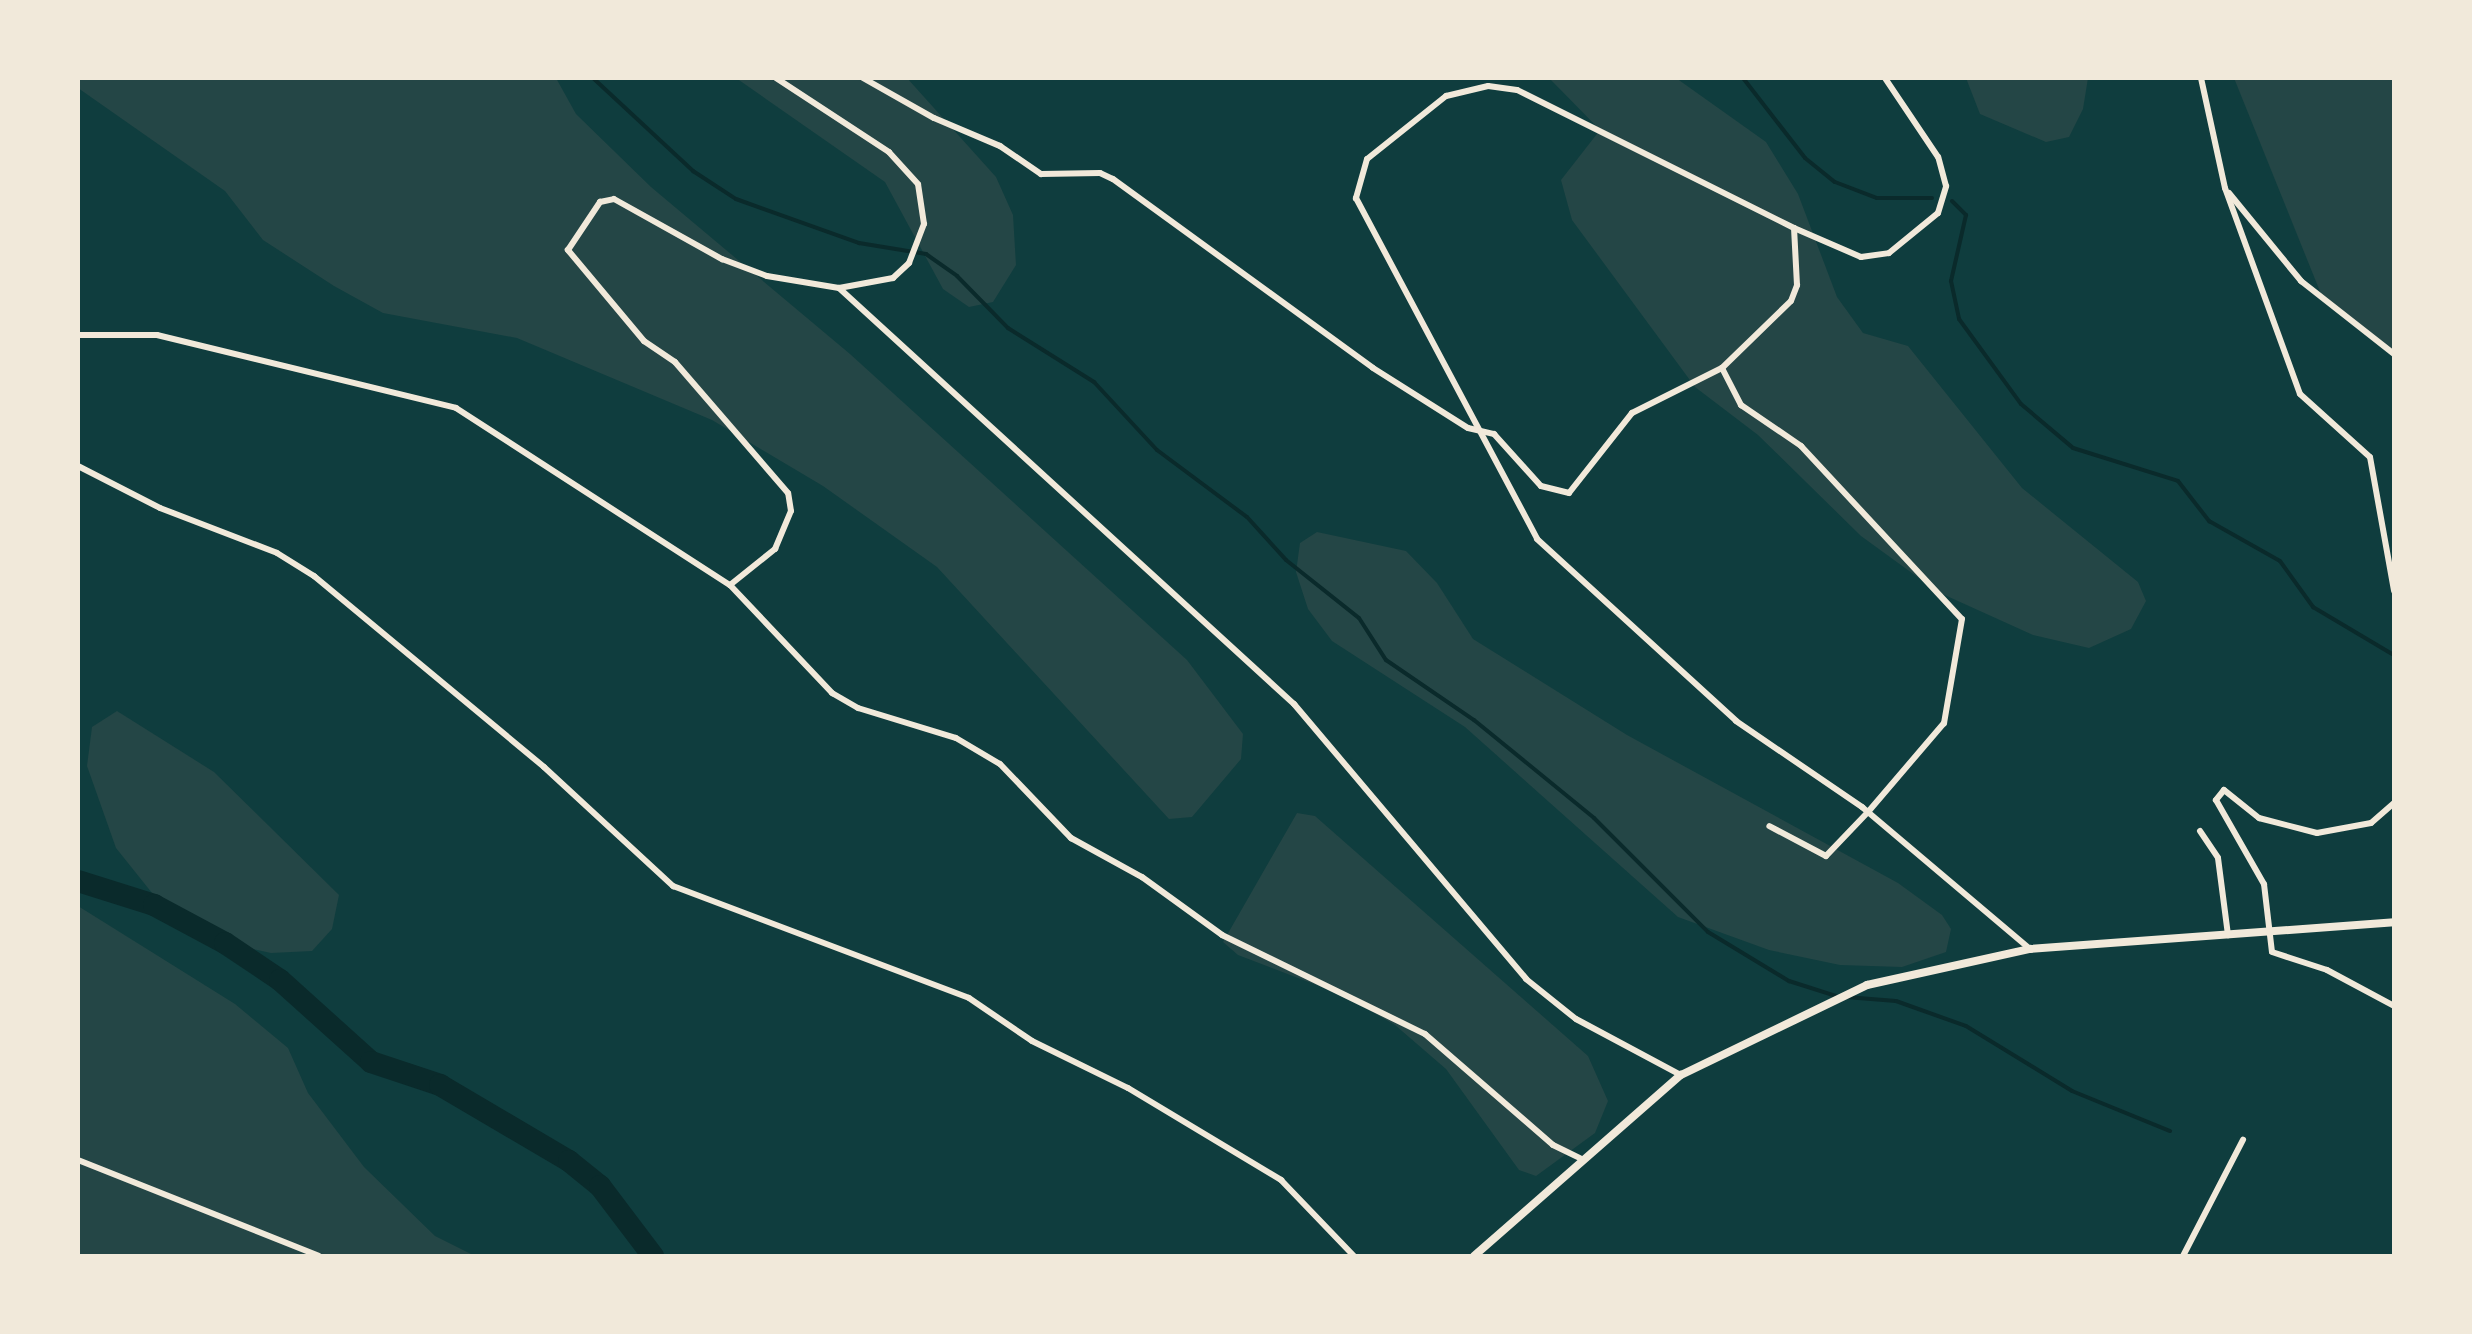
<!DOCTYPE html>
<style>
body{margin:0}
#map{position:relative;width:2472px;height:1334px;overflow:hidden;background:#0f3d3e;font-family:"Public Sans",sans-serif}
div>[style]{position:absolute}
.green>*{inset:0;background:#244646}
.stream>*{height:4px;margin:-2px;padding:0 2px;transform-origin:2px;border-radius:2px;background:#0a2a2b}
.river>*{height:22px;margin:-11px;padding:0 11px;transform-origin:11px;border-radius:11px;background:#0a2a2b}
.minor>*{height:6px;margin:-3px;padding:0 3px;transform-origin:3px;border-radius:3px;background:#f1e9da}
.tertiary>*{height:8px;margin:-4px;padding:0 4px;transform-origin:4px;border-radius:4px;background:#f1e9da}
span{translate:-50% -50%;white-space:nowrap;text-align:center;line-height:1.15;-webkit-text-stroke:9px #f1e9da;paint-order:stroke}
.frame{position:absolute;inset:0;border:80px solid #f1e9da;pointer-events:none}
</style>
<div id="map">
<div class="green">
<i style="clip-path:polygon(78px 78px,556px 78px,576px 114px,651px 187px,850px 354px,1187px 660px,1243px 734px,1241px 759px,1192px 817px,1169px 819px,937px 567px,823px 486px,712px 420px,517px 338px,383px 313px,334px 286px,263px 240px,225px 191px,78px 88px)"></i>
<i style="clip-path:polygon(736px 78px,907px 78px,996px 177px,1013px 215px,1016px 265px,993px 302px,969px 307px,943px 289px,885px 182px)"></i>
<i style="clip-path:polygon(1549px 78px,1676px 78px,1766px 142px,1798px 194px,1837px 297px,1863px 333px,1908px 346px,2022px 488px,2138px 582px,2146px 601px,2131px 629px,2089px 648px,2033px 635px,1938px 592px,1861px 536px,1758px 435px,1695px 387px,1572px 220px,1561px 180px,1600px 130px)"></i>
<i style="clip-path:polygon(1966px 78px,2088px 78px,2083px 109px,2069px 137px,2046px 142px,1980px 114px)"></i>
<i style="clip-path:polygon(2234px 78px,2394px 78px,2394px 352px,2321px 294px)"></i>
<i style="clip-path:polygon(1317px 532px,1406px 551px,1437px 583px,1473px 639px,1627px 735px,1898px 883px,1942px 915px,1951px 929px,1946px 952px,1902px 967px,1840px 965px,1769px 950px,1678px 917px,1465px 727px,1332px 641px,1308px 609px,1296px 572px,1300px 543px)"></i>
<i style="clip-path:polygon(117px 711px,214px 772px,339px 895px,332px 929px,312px 951px,271px 953px,230px 944px,156px 898px,116px 848px,87px 766px,92px 727px)"></i>
<i style="clip-path:polygon(1297px 813px,1315px 816px,1588px 1056px,1608px 1101px,1595px 1133px,1536px 1176px,1519px 1170px,1446px 1069px,1395px 1025px,1345px 996px,1238px 955px,1223px 942px)"></i>
<i style="clip-path:polygon(78px 906px,235px 1004px,288px 1048px,308px 1093px,364px 1167px,435px 1236px,475px 1256px,78px 1256px)"></i>
</div>
<div class="stream">
<i style="left:593px;top:78px;width:137px;rotate:42.9deg"></i>
<i style="left:693px;top:171px;width:51px;rotate:33.1deg"></i>
<i style="left:736px;top:199px;width:131px;rotate:19.7deg"></i>
<i style="left:859px;top:243px;width:68px;rotate:9.3deg"></i>
<i style="left:926px;top:254px;width:38px;rotate:35deg"></i>
<i style="left:957px;top:276px;width:73px;rotate:45.6deg"></i>
<i style="left:1008px;top:328px;width:102px;rotate:32.1deg"></i>
<i style="left:1094px;top:382px;width:93px;rotate:47.2deg"></i>
<i style="left:1157px;top:450px;width:112px;rotate:36.7deg"></i>
<i style="left:1247px;top:517px;width:58px;rotate:47.8deg"></i>
<i style="left:1286px;top:560px;width:93px;rotate:38.5deg"></i>
<i style="left:1359px;top:618px;width:50px;rotate:57.3deg"></i>
<i style="left:1386px;top:660px;width:107px;rotate:34.3deg"></i>
<i style="left:1474px;top:720px;width:155px;rotate:39.2deg"></i>
<i style="left:1594px;top:818px;width:161px;rotate:45deg"></i>
<i style="left:1708px;top:932px;width:95px;rotate:31.2deg"></i>
<i style="left:1789px;top:981px;width:49px;rotate:17.7deg"></i>
<i style="left:1743px;top:78px;width:101px;rotate:52.2deg"></i>
<i style="left:1805px;top:158px;width:38px;rotate:39deg"></i>
<i style="left:1835px;top:182px;width:45px;rotate:20.9deg"></i>
<i style="left:1877px;top:198px;width:55px"></i>
<i style="left:1952px;top:201px;width:20px;rotate:45deg"></i>
<i style="left:1966px;top:215px;width:68px;rotate:102.8deg"></i>
<i style="left:1951px;top:281px;width:39px;rotate:78deg"></i>
<i style="left:1959px;top:319px;width:105px;rotate:53.9deg"></i>
<i style="left:2021px;top:404px;width:68px;rotate:40.2deg"></i>
<i style="left:2073px;top:448px;width:110px;rotate:17.4deg"></i>
<i style="left:2178px;top:481px;width:51px;rotate:52.2deg"></i>
<i style="left:2209px;top:521px;width:81px;rotate:29.4deg"></i>
<i style="left:2280px;top:561px;width:57px;rotate:54.3deg"></i>
<i style="left:2313px;top:607px;width:92px;rotate:30.7deg"></i>
<i style="left:1846px;top:997px;width:50px;rotate:4.6deg"></i>
<i style="left:1896px;top:1001px;width:74px;rotate:19.7deg"></i>
<i style="left:1966px;top:1026px;width:124px;rotate:31.5deg"></i>
<i style="left:2072px;top:1091px;width:106px;rotate:22.2deg"></i>
</div>
<div class="river">
<i style="left:78px;top:881px;width:80px;rotate:17.5deg"></i>
<i style="left:154px;top:905px;width:81px;rotate:28.2deg"></i>
<i style="left:225px;top:943px;width:66px;rotate:33.9deg"></i>
<i style="left:280px;top:980px;width:122px;rotate:42deg"></i>
<i style="left:371px;top:1062px;width:73px;rotate:18.4deg"></i>
<i style="left:440px;top:1085px;width:150px;rotate:30.5deg"></i>
<i style="left:569px;top:1161px;width:40px;rotate:39deg"></i>
<i style="left:600px;top:1186px;width:88px;rotate:52.9deg"></i>
</div>
<div class="minor">
<i style="left:863px;top:78px;width:81px;rotate:29.4deg"></i>
<i style="left:934px;top:118px;width:72px;rotate:23deg"></i>
<i style="left:1000px;top:146px;width:50px;rotate:34.3deg"></i>
<i style="left:1041px;top:174px;width:59px;rotate:-1deg"></i>
<i style="left:1100px;top:173px;width:14px;rotate:25deg"></i>
<i style="left:1113px;top:179px;width:321px;rotate:36deg"></i>
<i style="left:1373px;top:368px;width:112px;rotate:32.3deg"></i>
<i style="left:1468px;top:428px;width:27px;rotate:13deg"></i>
<i style="left:1494px;top:434px;width:70px;rotate:47.9deg"></i>
<i style="left:1541px;top:486px;width:29px;rotate:14deg"></i>
<i style="left:1569px;top:493px;width:102px;rotate:-51.8deg"></i>
<i style="left:1632px;top:413px;width:101px;rotate:-26.6deg"></i>
<i style="left:1722px;top:368px;width:96px;rotate:-44.2deg"></i>
<i style="left:1791px;top:301px;width:17px;rotate:-69deg"></i>
<i style="left:1797px;top:285px;width:57px;rotate:-93deg"></i>
<i style="left:1794px;top:228px;width:73px;rotate:23.4deg"></i>
<i style="left:1861px;top:257px;width:28px;rotate:-8deg"></i>
<i style="left:1889px;top:253px;width:63px;rotate:-39.2deg"></i>
<i style="left:1938px;top:213px;width:28px;rotate:-73deg"></i>
<i style="left:1946px;top:186px;width:30px;rotate:-105deg"></i>
<i style="left:1938px;top:157px;width:95px;rotate:-123.9deg"></i>
<i style="left:2201px;top:78px;width:113px;rotate:77.7deg"></i>
<i style="left:2225px;top:188px;width:219px;rotate:70deg"></i>
<i style="left:2300px;top:394px;width:94px;rotate:42deg"></i>
<i style="left:2370px;top:457px;width:136px;rotate:79.8deg"></i>
<i style="left:2229px;top:193px;width:114px;rotate:50.7deg"></i>
<i style="left:2301px;top:281px;width:118px;rotate:38.1deg"></i>
<i style="left:1794px;top:228px;width:309px;rotate:-153.5deg"></i>
<i style="left:1517px;top:90px;width:29px;rotate:-172deg"></i>
<i style="left:1488px;top:86px;width:43px;rotate:166.6deg"></i>
<i style="left:1446px;top:96px;width:101px;rotate:141.4deg"></i>
<i style="left:1367px;top:159px;width:41px;rotate:105.8deg"></i>
<i style="left:1356px;top:198px;width:386px;rotate:62deg"></i>
<i style="left:1537px;top:539px;width:270px;rotate:42.4deg"></i>
<i style="left:1736px;top:721px;width:153px;rotate:34.3deg"></i>
<i style="left:1862px;top:807px;width:220px;rotate:40.2deg"></i>
<i style="left:839px;top:288px;width:617px;rotate:42.44deg"></i>
<i style="left:1294px;top:704px;width:360px;rotate:49.8deg"></i>
<i style="left:1526px;top:979px;width:64px;rotate:38.7deg"></i>
<i style="left:1576px;top:1019px;width:119px;rotate:28.1deg"></i>
<i style="left:78px;top:335px;width:79px"></i>
<i style="left:157px;top:335px;width:308px;rotate:13.7deg"></i>
<i style="left:456px;top:408px;width:326px;rotate:32.9deg"></i>
<i style="left:730px;top:585px;width:149px;rotate:46.6deg"></i>
<i style="left:832px;top:693px;width:30px;rotate:30deg"></i>
<i style="left:858px;top:708px;width:102px;rotate:17deg"></i>
<i style="left:956px;top:738px;width:51px;rotate:30.6deg"></i>
<i style="left:1000px;top:764px;width:103px;rotate:46.2deg"></i>
<i style="left:1071px;top:838px;width:81px;rotate:28.8deg"></i>
<i style="left:1142px;top:877px;width:99px;rotate:35.9deg"></i>
<i style="left:1222px;top:935px;width:226px;rotate:26deg"></i>
<i style="left:1425px;top:1034px;width:169px;rotate:40.9deg"></i>
<i style="left:1553px;top:1145px;width:30px;rotate:26deg"></i>
<i style="left:1722px;top:368px;width:42px;rotate:62.8deg"></i>
<i style="left:1741px;top:405px;width:73px;rotate:34.3deg"></i>
<i style="left:1801px;top:446px;width:236px;rotate:47.1deg"></i>
<i style="left:1962px;top:619px;width:106px;rotate:99.8deg"></i>
<i style="left:1944px;top:723px;width:117px;rotate:130.5deg"></i>
<i style="left:1868px;top:812px;width:61px;rotate:133.7deg"></i>
<i style="left:1826px;top:856px;width:64px;rotate:-152.2deg"></i>
<i style="left:78px;top:466px;width:92px;rotate:27.1deg"></i>
<i style="left:160px;top:508px;width:125px;rotate:21deg"></i>
<i style="left:277px;top:553px;width:44px;rotate:31.9deg"></i>
<i style="left:314px;top:576px;width:299px;rotate:39.7deg"></i>
<i style="left:544px;top:767px;width:176px;rotate:42.7deg"></i>
<i style="left:673px;top:886px;width:316px;rotate:20.7deg"></i>
<i style="left:969px;top:998px;width:76px;rotate:34.3deg"></i>
<i style="left:1032px;top:1041px;width:107px;rotate:26.1deg"></i>
<i style="left:1128px;top:1088px;width:179px;rotate:31deg"></i>
<i style="left:1281px;top:1180px;width:105px;rotate:46.2deg"></i>
<i style="left:730px;top:585px;width:58px;rotate:-38.7deg"></i>
<i style="left:775px;top:549px;width:41px;rotate:-67.2deg"></i>
<i style="left:791px;top:511px;width:18px;rotate:-99deg"></i>
<i style="left:788px;top:493px;width:173px;rotate:-130.8deg"></i>
<i style="left:675px;top:362px;width:37px;rotate:-146deg"></i>
<i style="left:644px;top:341px;width:119px;rotate:-129.9deg"></i>
<i style="left:568px;top:250px;width:58px;rotate:-56.3deg"></i>
<i style="left:600px;top:202px;width:14px;rotate:-12deg"></i>
<i style="left:614px;top:199px;width:124px;rotate:29.1deg"></i>
<i style="left:722px;top:259px;width:48px;rotate:20.7deg"></i>
<i style="left:767px;top:276px;width:73px;rotate:9.5deg"></i>
<i style="left:839px;top:288px;width:55px;rotate:-10.5deg"></i>
<i style="left:893px;top:278px;width:22px;rotate:-43deg"></i>
<i style="left:909px;top:263px;width:42px;rotate:-69deg"></i>
<i style="left:924px;top:224px;width:40px;rotate:-98.5deg"></i>
<i style="left:918px;top:184px;width:43px;rotate:-132.2deg"></i>
<i style="left:889px;top:152px;width:135px;rotate:-146.8deg"></i>
<i style="left:2394px;top:803px;width:30px;rotate:139deg"></i>
<i style="left:2371px;top:823px;width:55px;rotate:169.5deg"></i>
<i style="left:2317px;top:833px;width:60px;rotate:-165.5deg"></i>
<i style="left:2259px;top:818px;width:45px;rotate:-141.3deg"></i>
<i style="left:2224px;top:790px;width:13px;rotate:129deg"></i>
<i style="left:2216px;top:800px;width:97px;rotate:60.3deg"></i>
<i style="left:2264px;top:884px;width:68px;rotate:83.3deg"></i>
<i style="left:2272px;top:952px;width:58px;rotate:18.1deg"></i>
<i style="left:2327px;top:970px;width:76px;rotate:28.2deg"></i>
<i style="left:2200px;top:831px;width:32px;rotate:56deg"></i>
<i style="left:2218px;top:858px;width:78px;rotate:82.6deg"></i>
<i style="left:78px;top:1160px;width:259px;rotate:21.7deg"></i>
<i style="left:2183px;top:1256px;width:131px;rotate:-62.7deg"></i>
</div>
<div class="tertiary">
<i style="left:1474px;top:1256px;width:275px;rotate:-41.2deg"></i>
<i style="left:1681px;top:1075px;width:207px;rotate:-25.8deg"></i>
<i style="left:1867px;top:985px;width:167px;rotate:-12.5deg"></i>
<i style="left:2030px;top:949px;width:365px;rotate:-4.2deg"></i>
</div>
<div class="frame"></div>
</div>
